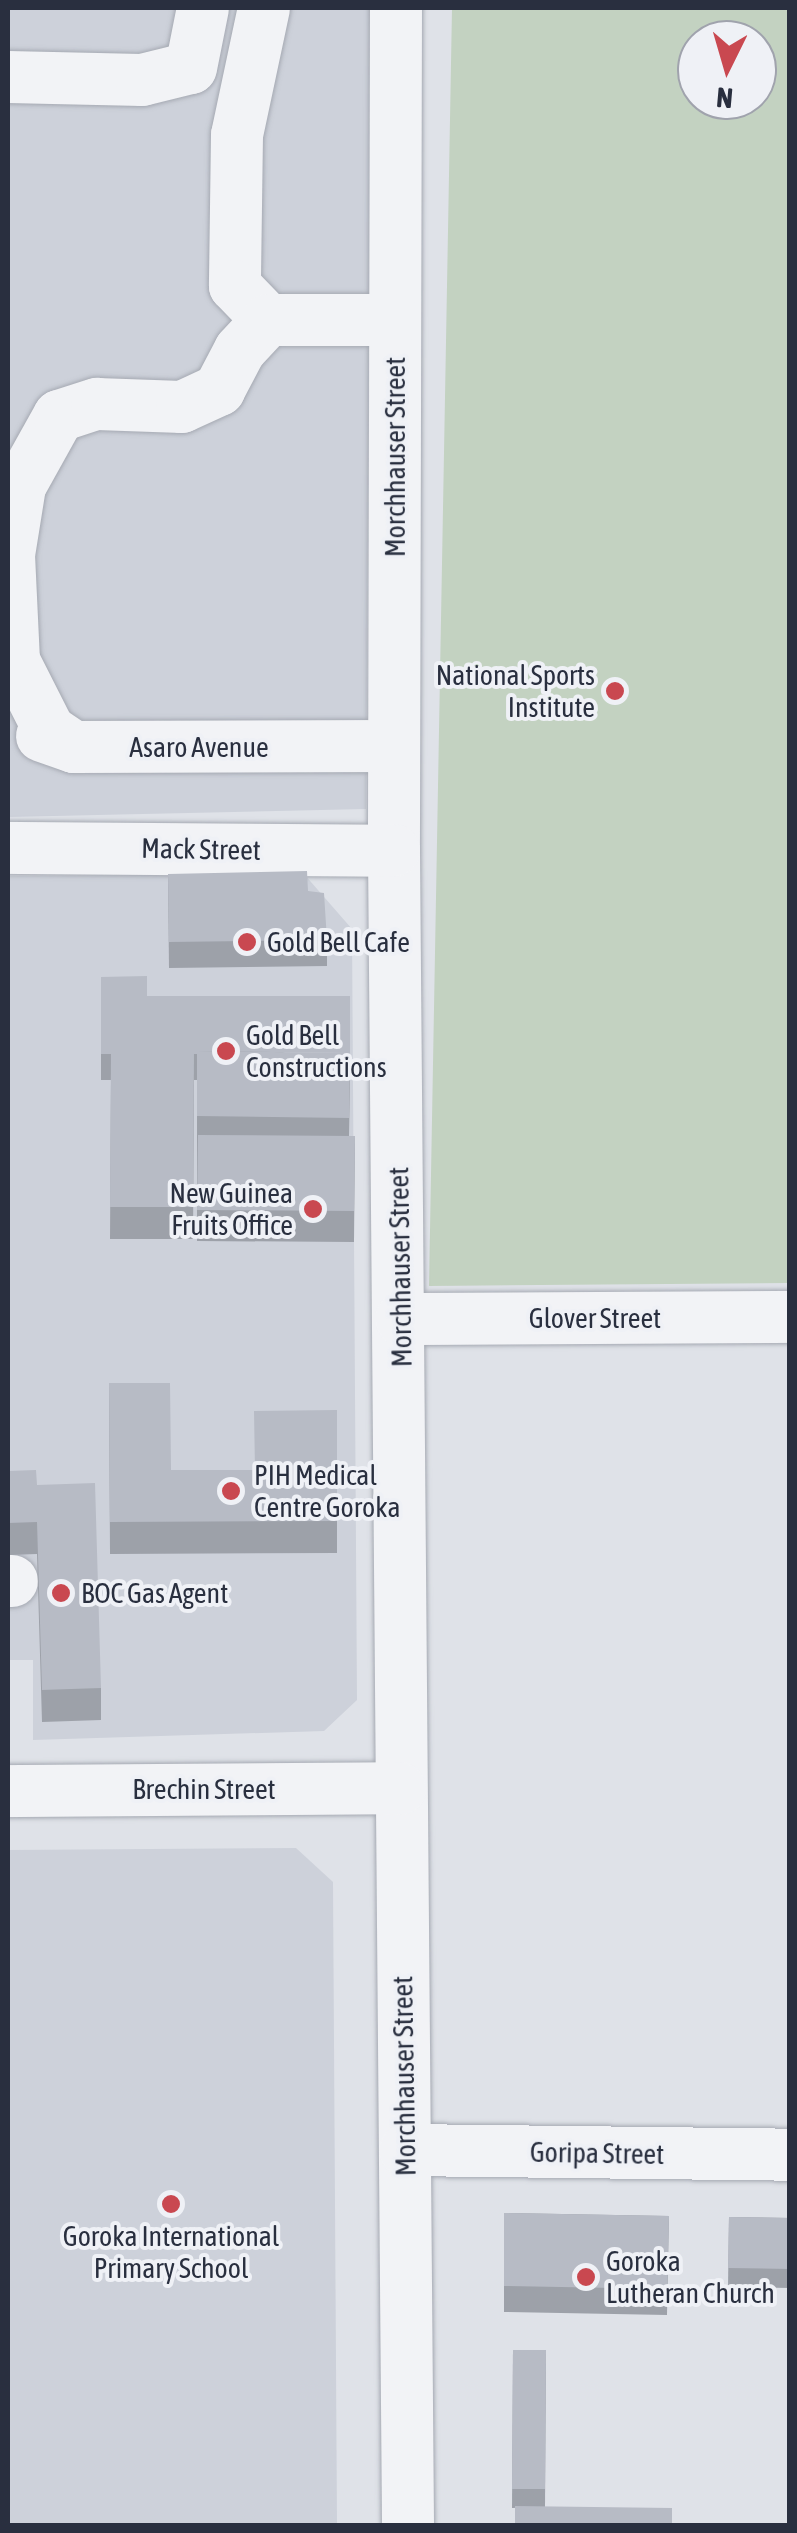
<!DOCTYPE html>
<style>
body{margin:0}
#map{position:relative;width:797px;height:2533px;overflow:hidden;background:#dfe2e8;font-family:"Asap Condensed",sans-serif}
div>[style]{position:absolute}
.built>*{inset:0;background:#cdd1da}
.green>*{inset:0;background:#c3d2c1}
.roads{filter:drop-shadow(0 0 2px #a5a9b2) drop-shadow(0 0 2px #a5a9b2)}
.minor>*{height:52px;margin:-26px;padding:0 26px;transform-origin:26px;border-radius:26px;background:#f2f3f6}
.wall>*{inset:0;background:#9da1a9}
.building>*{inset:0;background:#b7bbc5}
.dots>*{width:28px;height:28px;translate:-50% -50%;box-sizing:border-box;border:5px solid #eff1f6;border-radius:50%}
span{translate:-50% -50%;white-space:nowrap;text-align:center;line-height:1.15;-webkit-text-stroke:8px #eff1f6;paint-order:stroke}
.street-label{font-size:28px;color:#292f3f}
.poi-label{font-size:28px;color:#292f3f}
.right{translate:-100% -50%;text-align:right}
.left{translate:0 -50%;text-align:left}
.frame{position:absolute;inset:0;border:10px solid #292f3f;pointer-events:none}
.north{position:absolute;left:677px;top:20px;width:100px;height:100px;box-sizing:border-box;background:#eff1f6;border:2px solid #a0a3ad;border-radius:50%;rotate:185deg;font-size:28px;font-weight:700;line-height:40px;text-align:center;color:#292f3f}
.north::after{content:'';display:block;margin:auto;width:35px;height:45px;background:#c94850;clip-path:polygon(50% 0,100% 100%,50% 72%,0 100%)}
</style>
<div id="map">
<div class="built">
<i style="clip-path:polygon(8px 8px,371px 8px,366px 809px,8px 817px)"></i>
<i style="clip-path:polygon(304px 874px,352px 929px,357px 1700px,324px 1731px,33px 1740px,33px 1660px,8px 1660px,8px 876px)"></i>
<i style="clip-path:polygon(296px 1848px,333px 1882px,337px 2525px,8px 2525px,8px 1850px)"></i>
</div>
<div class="green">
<i style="clip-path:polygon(evenodd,452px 8px,789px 8px,789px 1283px,429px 1286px,452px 8px,697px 40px,757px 40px,757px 100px,697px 100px,697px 40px)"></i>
</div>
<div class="roads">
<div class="minor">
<i style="left:264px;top:8px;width:130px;rotate:102deg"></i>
<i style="left:237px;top:135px;width:151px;rotate:90.8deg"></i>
<i style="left:235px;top:286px;width:47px;rotate:45.9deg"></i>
<i style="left:396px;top:8px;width:843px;rotate:90.14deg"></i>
<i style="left:394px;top:851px;width:1675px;rotate:89.52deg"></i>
<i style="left:8px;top:77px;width:134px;rotate:1.3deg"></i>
<i style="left:142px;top:80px;width:50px;rotate:-13.8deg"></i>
<i style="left:191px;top:68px;width:61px;rotate:-78.7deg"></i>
<i style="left:42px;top:736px;width:34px;rotate:19deg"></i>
<i style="left:74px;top:747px;width:320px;rotate:-0.2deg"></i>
<i style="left:74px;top:747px;width:30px;rotate:-146deg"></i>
<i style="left:49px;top:730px;width:77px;rotate:-116.9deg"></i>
<i style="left:14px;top:661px;width:106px;rotate:-92.7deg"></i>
<i style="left:9px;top:555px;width:70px;rotate:-80.9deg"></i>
<i style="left:20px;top:486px;width:80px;rotate:-60.9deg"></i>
<i style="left:59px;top:416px;width:40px;rotate:-18deg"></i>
<i style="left:97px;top:404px;width:85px;rotate:2deg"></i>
<i style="left:182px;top:407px;width:41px;rotate:-24.7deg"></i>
<i style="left:219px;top:390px;width:45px;rotate:-62.3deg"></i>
<i style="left:240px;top:350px;width:41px;rotate:-47deg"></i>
<i style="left:268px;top:320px;width:127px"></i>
<i style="left:8px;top:848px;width:386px;rotate:0.4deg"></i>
<i style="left:401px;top:1319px;width:389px;rotate:-0.3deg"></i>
<i style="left:8px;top:1581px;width:4px"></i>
<i style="left:8px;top:1791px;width:392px;rotate:-0.4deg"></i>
<i style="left:405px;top:2150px;width:385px;rotate:0.7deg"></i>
</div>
</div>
<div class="wall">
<i style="clip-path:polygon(168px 874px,308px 891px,327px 940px,327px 966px,169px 968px)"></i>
<i style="clip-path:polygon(101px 977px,350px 1080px,349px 1136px,355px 1136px,354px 1242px,197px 1241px,197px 1080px,194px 1080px,193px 1239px,110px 1239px,111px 1080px,101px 1080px)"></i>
<i style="clip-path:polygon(109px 1383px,171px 1470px,255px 1470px,337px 1410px,337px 1553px,110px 1554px)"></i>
<i style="clip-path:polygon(8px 1471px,37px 1485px,101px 1688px,101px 1720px,42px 1722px,37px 1554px,8px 1555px)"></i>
<i style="clip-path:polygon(504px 2213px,669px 2216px,667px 2315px,504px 2312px)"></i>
<i style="clip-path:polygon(729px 2217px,790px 2218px,790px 2288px,728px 2287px)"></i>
<i style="clip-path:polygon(513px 2350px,546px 2350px,545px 2507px,512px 2508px)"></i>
</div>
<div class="building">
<i style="clip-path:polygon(307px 871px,308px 891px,324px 893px,327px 940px,169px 942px,168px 874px)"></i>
<i style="clip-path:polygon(147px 976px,147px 996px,350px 996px,350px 1054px,350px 1053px,197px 1051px,197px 1054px,194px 1054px,194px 1050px,111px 1050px,111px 1054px,101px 1054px,101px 977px)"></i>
<i style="clip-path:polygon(111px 1050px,194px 1050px,193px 1207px,110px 1207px)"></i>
<i style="clip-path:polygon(197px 1051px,350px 1053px,349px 1118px,197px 1116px)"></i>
<i style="clip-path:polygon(198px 1135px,355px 1136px,354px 1211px,197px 1210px)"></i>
<i style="clip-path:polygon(109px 1383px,170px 1383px,171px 1470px,255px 1470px,254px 1411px,337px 1410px,337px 1521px,110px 1522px)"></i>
<i style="clip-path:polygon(36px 1470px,37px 1485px,95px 1483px,101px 1688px,42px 1690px,37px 1522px,8px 1523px,8px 1471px)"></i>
<i style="clip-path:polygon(504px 2213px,669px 2216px,667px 2289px,504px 2286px)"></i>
<i style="clip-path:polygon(729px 2217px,790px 2218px,790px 2269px,728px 2268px)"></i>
<i style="clip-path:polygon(513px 2350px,546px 2350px,545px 2489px,512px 2489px)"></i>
<i style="clip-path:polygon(515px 2506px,672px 2508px,672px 2526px,515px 2526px)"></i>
</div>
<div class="dots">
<i style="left:615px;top:691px;background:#c94850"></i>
<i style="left:247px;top:942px;background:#c94850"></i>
<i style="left:226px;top:1051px;background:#c94850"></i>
<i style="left:313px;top:1209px;background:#c94850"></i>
<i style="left:231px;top:1491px;background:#c94850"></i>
<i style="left:61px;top:1593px;background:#c94850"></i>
<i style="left:171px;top:2204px;background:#c94850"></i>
<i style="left:586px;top:2277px;background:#c94850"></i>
</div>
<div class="street-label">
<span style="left:395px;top:457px;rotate:-90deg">Morchhauser Street</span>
<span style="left:199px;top:747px">Asaro Avenue</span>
<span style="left:201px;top:849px;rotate:1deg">Mack Street</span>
<span style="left:400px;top:1267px;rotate:-91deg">Morchhauser Street</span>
<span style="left:595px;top:1318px">Glover Street</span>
<span style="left:204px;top:1789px">Brechin Street</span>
<span style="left:404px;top:2076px;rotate:-91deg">Morchhauser Street</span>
<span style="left:597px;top:2153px;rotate:1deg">Goripa Street</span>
</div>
<div class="poi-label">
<span class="right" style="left:595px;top:691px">National Sports<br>Institute</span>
<span class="left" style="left:267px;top:942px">Gold Bell Cafe</span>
<span class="left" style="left:246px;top:1051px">Gold Bell<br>Constructions</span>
<span class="right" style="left:293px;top:1209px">New Guinea<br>Fruits Office</span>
<span class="left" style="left:254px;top:1491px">PIH Medical<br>Centre Goroka</span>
<span class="left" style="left:81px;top:1593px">BOC Gas Agent</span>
<span style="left:171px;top:2252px">Goroka International<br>Primary School</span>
<span class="left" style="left:606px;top:2277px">Goroka<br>Lutheran Church</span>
</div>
<div class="frame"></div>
<div class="north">N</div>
</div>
